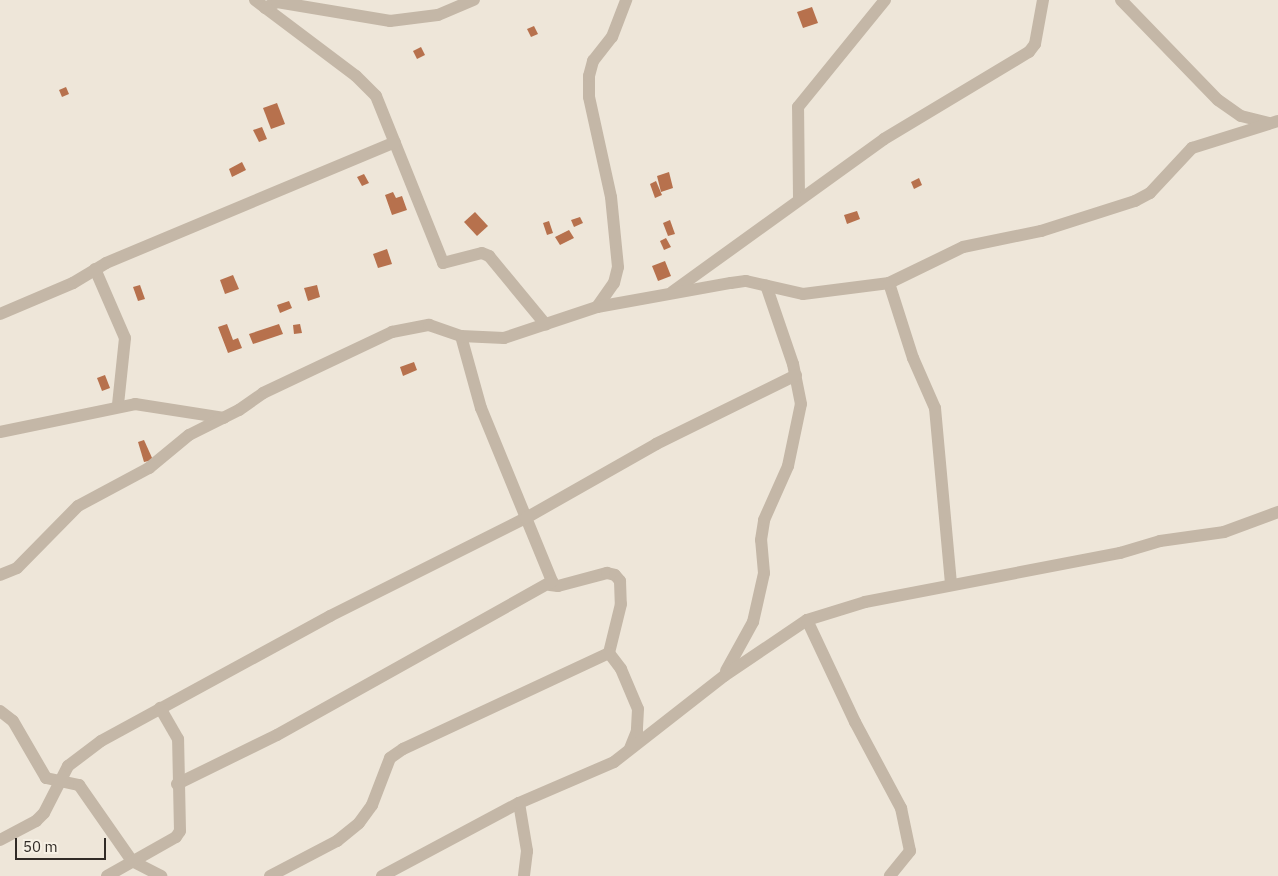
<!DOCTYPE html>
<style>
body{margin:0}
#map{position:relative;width:1278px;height:876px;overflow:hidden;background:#eee6d9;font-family:"IBM Plex Sans",sans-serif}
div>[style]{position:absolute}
.building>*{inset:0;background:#b7714d}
.street>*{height:12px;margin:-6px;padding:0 6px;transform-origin:6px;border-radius:6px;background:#c4b7a7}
span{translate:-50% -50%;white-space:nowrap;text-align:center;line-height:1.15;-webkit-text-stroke:4px #f6f0e4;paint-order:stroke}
.scale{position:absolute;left:15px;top:838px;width:91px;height:22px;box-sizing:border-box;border:2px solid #312b26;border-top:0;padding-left:6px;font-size:15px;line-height:18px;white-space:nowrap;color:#312b26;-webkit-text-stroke:4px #f6f0e4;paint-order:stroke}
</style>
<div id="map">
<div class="building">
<i style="clip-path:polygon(812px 7px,818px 23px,803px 28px,797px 12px)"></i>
<i style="clip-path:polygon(534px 26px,538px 34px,531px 37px,527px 29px)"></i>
<i style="clip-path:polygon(421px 47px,425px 55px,417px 59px,413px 51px)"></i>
<i style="clip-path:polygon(66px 87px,69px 94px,62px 97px,59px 90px)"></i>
<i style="clip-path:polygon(277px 103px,285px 124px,271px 129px,263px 108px)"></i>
<i style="clip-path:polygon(262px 127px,267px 139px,259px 142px,253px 130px)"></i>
<i style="clip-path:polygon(242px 162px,246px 170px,232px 177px,229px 169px)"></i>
<i style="clip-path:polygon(669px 172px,673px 188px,661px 192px,657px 176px)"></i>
<i style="clip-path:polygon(364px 174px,369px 183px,362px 186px,357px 177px)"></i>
<i style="clip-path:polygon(919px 178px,922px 185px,914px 189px,911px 182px)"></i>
<i style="clip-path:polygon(656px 181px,662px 195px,655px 198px,650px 184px)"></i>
<i style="clip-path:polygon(393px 192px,396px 198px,402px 196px,407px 210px,392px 215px,385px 195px)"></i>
<i style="clip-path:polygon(857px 211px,860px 219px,847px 224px,844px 215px)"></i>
<i style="clip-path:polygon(475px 212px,488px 226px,477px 236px,464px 222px)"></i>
<i style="clip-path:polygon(580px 217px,583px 223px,574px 227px,571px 220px)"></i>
<i style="clip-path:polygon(670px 220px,675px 234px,668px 236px,663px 223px)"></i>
<i style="clip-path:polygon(549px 221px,553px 233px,547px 235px,543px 223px)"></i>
<i style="clip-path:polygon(569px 230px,574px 238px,560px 245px,555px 237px)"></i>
<i style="clip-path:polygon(666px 238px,671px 247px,664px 250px,660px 241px)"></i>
<i style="clip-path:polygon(387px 249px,392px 264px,378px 268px,373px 254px)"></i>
<i style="clip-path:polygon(665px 261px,671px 276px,658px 281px,652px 266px)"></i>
<i style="clip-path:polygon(233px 275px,239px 289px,225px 294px,220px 280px)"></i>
<i style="clip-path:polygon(140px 285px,145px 299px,138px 301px,133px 287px)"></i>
<i style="clip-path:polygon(317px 285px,320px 297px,308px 301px,304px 288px)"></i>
<i style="clip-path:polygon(289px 301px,292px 308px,280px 313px,277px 305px)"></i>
<i style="clip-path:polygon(227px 324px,233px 340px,238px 338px,242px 348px,228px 353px,218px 327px)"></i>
<i style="clip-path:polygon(279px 324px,283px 334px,253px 344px,249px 334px)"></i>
<i style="clip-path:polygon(300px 324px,302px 333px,294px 334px,293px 325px)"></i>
<i style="clip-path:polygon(414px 362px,417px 370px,403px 376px,400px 367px)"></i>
<i style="clip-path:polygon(105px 375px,110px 388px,102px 391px,97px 378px)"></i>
<i style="clip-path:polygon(144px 440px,153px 460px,144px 462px,138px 442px)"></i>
</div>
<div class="street">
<i style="left:255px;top:0;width:126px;rotate:37deg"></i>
<i style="left:356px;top:76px;width:28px;rotate:45deg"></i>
<i style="left:376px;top:96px;width:180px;rotate:68.1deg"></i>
<i style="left:443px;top:263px;width:40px;rotate:-14.4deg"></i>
<i style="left:482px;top:253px;width:8px;rotate:23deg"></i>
<i style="left:489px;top:256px;width:89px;rotate:50.4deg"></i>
<i style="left:1121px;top:0;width:139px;rotate:45.9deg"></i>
<i style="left:1218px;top:100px;width:28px;rotate:35deg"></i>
<i style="left:1241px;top:116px;width:29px;rotate:14deg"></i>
<i style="left:265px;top:8px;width:13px;rotate:-27deg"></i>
<i style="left:277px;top:2px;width:115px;rotate:9.5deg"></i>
<i style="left:390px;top:21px;width:48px;rotate:-7.1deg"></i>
<i style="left:438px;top:15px;width:39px;rotate:-23deg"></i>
<i style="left:799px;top:198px;width:91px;rotate:-90.6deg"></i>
<i style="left:798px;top:107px;width:138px;rotate:-50.9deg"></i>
<i style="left:95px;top:269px;width:75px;rotate:66.5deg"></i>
<i style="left:125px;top:338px;width:67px;rotate:96deg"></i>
<i style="left:889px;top:283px;width:79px;rotate:72.3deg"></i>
<i style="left:913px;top:358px;width:55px;rotate:66.3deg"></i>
<i style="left:935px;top:408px;width:177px;rotate:84.8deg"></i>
<i style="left:672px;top:292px;width:261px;rotate:-35.8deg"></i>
<i style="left:884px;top:139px;width:169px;rotate:-31deg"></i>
<i style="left:1029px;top:52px;width:10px;rotate:-53deg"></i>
<i style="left:1035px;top:44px;width:45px;rotate:-79.7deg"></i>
<i style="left:597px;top:307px;width:29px;rotate:-55deg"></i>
<i style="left:614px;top:283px;width:16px;rotate:-76deg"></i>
<i style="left:618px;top:267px;width:70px;rotate:-95.7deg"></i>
<i style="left:611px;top:197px;width:102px;rotate:-102.4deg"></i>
<i style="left:589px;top:97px;width:21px;rotate:-90deg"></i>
<i style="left:589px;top:76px;width:16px;rotate:-75deg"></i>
<i style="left:593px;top:61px;width:31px;rotate:-52deg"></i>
<i style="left:612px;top:37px;width:40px;rotate:-69deg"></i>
<i style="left:0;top:314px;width:79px;rotate:-23deg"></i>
<i style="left:73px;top:283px;width:39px;rotate:-31deg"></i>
<i style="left:106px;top:263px;width:313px;rotate:-22.7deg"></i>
<i style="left:461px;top:336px;width:75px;rotate:74.5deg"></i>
<i style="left:481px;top:408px;width:187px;rotate:67.7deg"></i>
<i style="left:552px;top:581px;width:4px;rotate:117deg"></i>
<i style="left:550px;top:585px;width:8px;rotate:7deg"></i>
<i style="left:558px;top:586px;width:51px;rotate:-14.9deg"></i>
<i style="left:607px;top:573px;width:8px;rotate:14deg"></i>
<i style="left:615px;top:575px;width:8px;rotate:50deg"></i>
<i style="left:620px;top:581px;width:23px;rotate:88deg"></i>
<i style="left:621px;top:604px;width:50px;rotate:103.8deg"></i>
<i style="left:0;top:432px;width:138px;rotate:-11.7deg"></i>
<i style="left:135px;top:404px;width:90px;rotate:8.9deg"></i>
<i style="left:0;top:575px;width:18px;rotate:-22deg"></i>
<i style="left:17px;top:568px;width:87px;rotate:-45.5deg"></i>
<i style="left:78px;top:506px;width:81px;rotate:-28.2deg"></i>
<i style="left:149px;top:468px;width:52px;rotate:-39.5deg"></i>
<i style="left:189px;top:435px;width:56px;rotate:-26.6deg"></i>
<i style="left:239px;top:410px;width:29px;rotate:-35deg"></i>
<i style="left:263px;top:393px;width:143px;rotate:-25.3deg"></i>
<i style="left:392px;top:332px;width:38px;rotate:-11deg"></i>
<i style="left:429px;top:325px;width:34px;rotate:19deg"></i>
<i style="left:461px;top:336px;width:43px;rotate:2.7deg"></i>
<i style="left:504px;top:338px;width:98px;rotate:-18.4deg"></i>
<i style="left:597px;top:307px;width:136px;rotate:-10.2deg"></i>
<i style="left:731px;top:283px;width:15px;rotate:-8deg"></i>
<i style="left:746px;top:281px;width:58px;rotate:12.8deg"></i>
<i style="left:803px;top:294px;width:87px;rotate:-7.3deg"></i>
<i style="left:889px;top:283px;width:82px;rotate:-25.9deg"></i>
<i style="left:963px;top:247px;width:80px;rotate:-11.6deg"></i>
<i style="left:1041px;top:231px;width:99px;rotate:-17.7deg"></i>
<i style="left:1135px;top:201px;width:17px;rotate:-28deg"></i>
<i style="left:1150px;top:193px;width:62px;rotate:-47deg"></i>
<i style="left:1192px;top:148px;width:90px;rotate:-17.4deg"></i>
<i style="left:807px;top:620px;width:113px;rotate:64.8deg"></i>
<i style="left:855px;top:722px;width:98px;rotate:61.9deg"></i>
<i style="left:901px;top:808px;width:44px;rotate:78.2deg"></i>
<i style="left:910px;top:851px;width:32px;rotate:129deg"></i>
<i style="left:609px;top:653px;width:20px;rotate:53deg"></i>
<i style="left:621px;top:669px;width:43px;rotate:67deg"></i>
<i style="left:638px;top:709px;width:22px;rotate:93deg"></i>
<i style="left:637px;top:731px;width:18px;rotate:112deg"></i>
<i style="left:726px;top:671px;width:56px;rotate:-61.1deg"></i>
<i style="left:753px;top:622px;width:50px;rotate:-77.3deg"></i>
<i style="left:764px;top:573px;width:33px;rotate:-95deg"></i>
<i style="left:761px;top:540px;width:20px;rotate:-81deg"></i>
<i style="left:764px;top:520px;width:59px;rotate:-66deg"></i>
<i style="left:788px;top:466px;width:63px;rotate:-78.2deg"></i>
<i style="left:801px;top:404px;width:41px;rotate:-101.3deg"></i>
<i style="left:793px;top:364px;width:83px;rotate:-108.9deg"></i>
<i style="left:0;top:711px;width:16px;rotate:38deg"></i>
<i style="left:13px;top:721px;width:66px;rotate:59.9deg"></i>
<i style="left:46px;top:778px;width:34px;rotate:12deg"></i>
<i style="left:79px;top:785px;width:93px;rotate:55.1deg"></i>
<i style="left:132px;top:861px;width:33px;rotate:27deg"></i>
<i style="left:177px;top:784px;width:111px;rotate:-26.1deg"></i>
<i style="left:277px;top:735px;width:315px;rotate:-29.2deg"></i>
<i style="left:519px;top:803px;width:49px;rotate:80.5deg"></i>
<i style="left:527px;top:851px;width:25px;rotate:97deg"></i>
<i style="left:0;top:840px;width:41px;rotate:-27.8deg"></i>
<i style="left:36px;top:821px;width:11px;rotate:-45deg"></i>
<i style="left:44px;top:813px;width:53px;rotate:-62.9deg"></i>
<i style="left:68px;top:766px;width:41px;rotate:-37.1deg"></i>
<i style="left:101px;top:741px;width:261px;rotate:-28.6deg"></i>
<i style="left:330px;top:616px;width:219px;rotate:-26.6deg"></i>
<i style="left:526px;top:518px;width:150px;rotate:-29.6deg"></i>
<i style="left:656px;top:444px;width:156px;rotate:-26.2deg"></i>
<i style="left:107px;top:876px;width:79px;rotate:-29.5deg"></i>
<i style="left:176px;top:837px;width:7px;rotate:-56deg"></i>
<i style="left:180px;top:831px;width:92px;rotate:-91.2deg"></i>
<i style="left:178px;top:739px;width:36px;rotate:-120deg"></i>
<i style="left:270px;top:876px;width:76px;rotate:-27.6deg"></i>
<i style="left:337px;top:841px;width:28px;rotate:-39deg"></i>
<i style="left:359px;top:823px;width:22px;rotate:-54deg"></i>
<i style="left:372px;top:805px;width:50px;rotate:-69deg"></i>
<i style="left:390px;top:758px;width:16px;rotate:-35deg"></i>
<i style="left:403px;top:749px;width:227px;rotate:-25deg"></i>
<i style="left:382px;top:876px;width:155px;rotate:-28.1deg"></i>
<i style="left:519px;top:803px;width:103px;rotate:-23.3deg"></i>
<i style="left:614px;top:762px;width:140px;rotate:-38deg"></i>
<i style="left:724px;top:676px;width:100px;rotate:-34deg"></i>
<i style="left:807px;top:620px;width:61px;rotate:-17.2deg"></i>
<i style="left:865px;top:602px;width:260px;rotate:-10.9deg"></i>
<i style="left:1120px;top:553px;width:42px;rotate:-16.7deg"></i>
<i style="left:1160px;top:541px;width:65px;rotate:-8deg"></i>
<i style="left:1224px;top:532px;width:58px;rotate:-20.3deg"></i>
</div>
<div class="scale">50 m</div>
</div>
